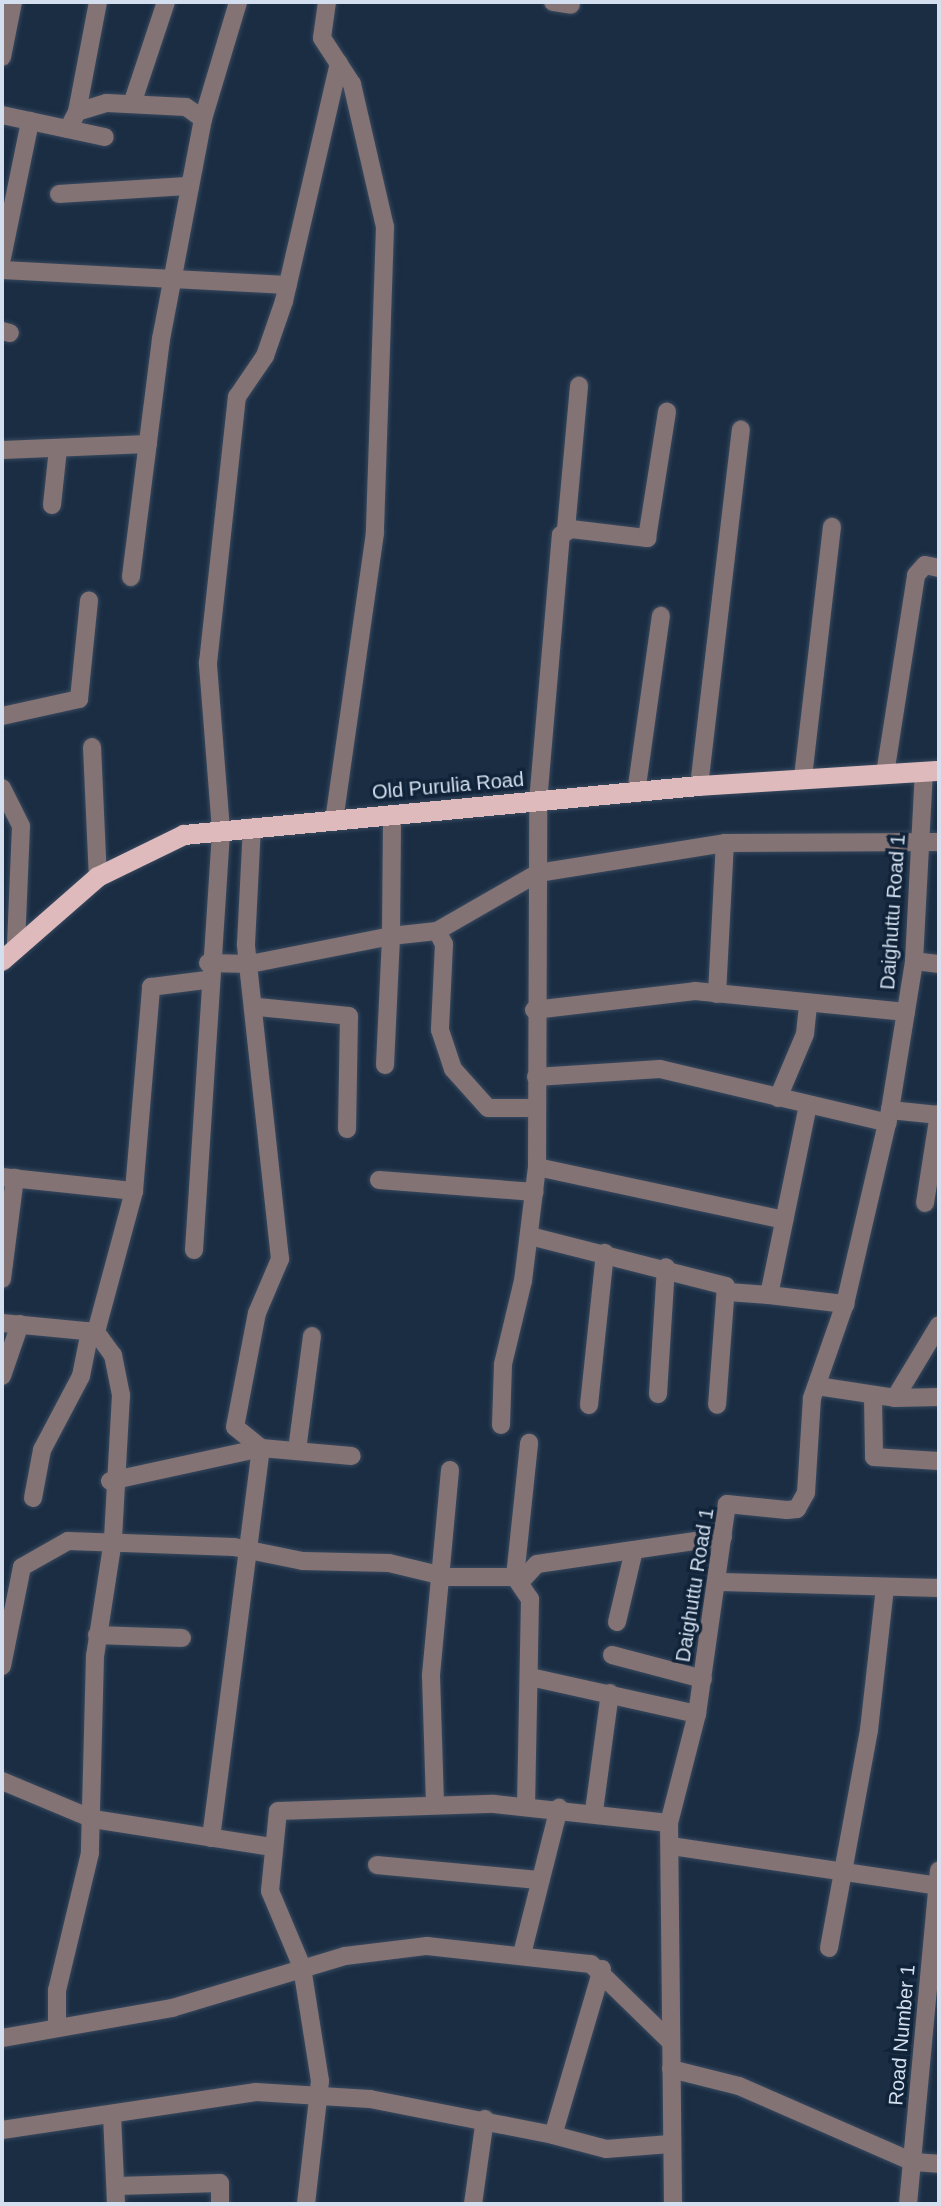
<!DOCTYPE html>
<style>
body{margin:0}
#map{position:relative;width:941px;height:2206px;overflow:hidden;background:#1a2d43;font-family:Arial,sans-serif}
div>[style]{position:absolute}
.roads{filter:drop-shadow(0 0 2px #38495e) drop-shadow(0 0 2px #38495e)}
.minor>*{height:18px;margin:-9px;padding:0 9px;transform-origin:9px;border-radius:9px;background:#847374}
.major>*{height:20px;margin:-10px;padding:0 10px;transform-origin:10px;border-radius:10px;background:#debabd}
span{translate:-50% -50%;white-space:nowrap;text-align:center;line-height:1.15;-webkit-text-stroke:7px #102339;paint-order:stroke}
.street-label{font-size:20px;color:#d3dfee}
.frame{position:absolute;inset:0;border:4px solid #d3dfee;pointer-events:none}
</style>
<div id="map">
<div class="roads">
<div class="minor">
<i style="left:327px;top:2px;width:36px;rotate:98deg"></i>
<i style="left:322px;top:38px;width:55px;rotate:56.9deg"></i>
<i style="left:352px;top:84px;width:147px;rotate:77deg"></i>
<i style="left:385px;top:227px;width:306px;rotate:91.9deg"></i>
<i style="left:375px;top:533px;width:290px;rotate:98.1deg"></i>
<i style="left:553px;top:2px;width:18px;rotate:9deg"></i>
<i style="left:2px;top:57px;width:56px;rotate:-78.7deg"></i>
<i style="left:133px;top:101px;width:104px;rotate:-71.6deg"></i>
<i style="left:77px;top:112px;width:112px;rotate:-79.2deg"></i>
<i style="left:2px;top:115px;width:105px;rotate:12.1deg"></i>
<i style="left:203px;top:119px;width:122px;rotate:-73.3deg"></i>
<i style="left:68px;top:129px;width:19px;rotate:-62deg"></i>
<i style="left:77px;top:112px;width:31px;rotate:-17deg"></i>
<i style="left:107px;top:103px;width:79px;rotate:2.9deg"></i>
<i style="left:186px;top:107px;width:21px;rotate:35deg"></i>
<i style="left:203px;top:119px;width:224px;rotate:100.8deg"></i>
<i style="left:161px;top:339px;width:240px;rotate:97.2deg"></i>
<i style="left:59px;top:194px;width:127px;rotate:-3.6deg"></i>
<i style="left:2px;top:258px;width:140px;rotate:-78.4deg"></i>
<i style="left:2px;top:270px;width:286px;rotate:3deg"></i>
<i style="left:2px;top:331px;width:8px;rotate:14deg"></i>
<i style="left:2px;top:450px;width:146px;rotate:-2.4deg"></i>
<i style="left:52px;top:505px;width:56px;rotate:-83.9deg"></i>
<i style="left:566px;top:529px;width:144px;rotate:-84.8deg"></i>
<i style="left:2px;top:716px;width:79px;rotate:-12.4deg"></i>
<i style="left:79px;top:699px;width:99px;rotate:-84.2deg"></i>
<i style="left:92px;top:747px;width:130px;rotate:87.4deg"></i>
<i style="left:885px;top:774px;width:201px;rotate:-81.1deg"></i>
<i style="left:916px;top:575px;width:13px;rotate:-48deg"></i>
<i style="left:925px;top:565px;width:14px;rotate:12deg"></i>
<i style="left:803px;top:777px;width:252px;rotate:-83.4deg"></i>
<i style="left:699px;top:786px;width:359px;rotate:-83.3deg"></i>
<i style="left:2px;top:788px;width:42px;rotate:63.4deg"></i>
<i style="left:21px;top:826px;width:121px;rotate:92.4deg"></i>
<i style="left:636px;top:793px;width:179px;rotate:-82deg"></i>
<i style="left:437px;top:931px;width:116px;rotate:-29.9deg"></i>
<i style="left:538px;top:873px;width:189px;rotate:-9.1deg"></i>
<i style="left:725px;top:843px;width:214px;rotate:-0.3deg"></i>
<i style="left:914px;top:961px;width:25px;rotate:7deg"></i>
<i style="left:208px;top:963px;width:42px;rotate:1.4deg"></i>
<i style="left:250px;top:964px;width:144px;rotate:-11.2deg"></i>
<i style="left:391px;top:936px;width:120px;rotate:-89.5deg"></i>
<i style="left:717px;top:994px;width:151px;rotate:-87deg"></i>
<i style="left:258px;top:1007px;width:91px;rotate:5.6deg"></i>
<i style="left:349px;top:1016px;width:113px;rotate:91deg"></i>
<i style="left:534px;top:1010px;width:162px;rotate:-6.7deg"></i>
<i style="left:695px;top:991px;width:212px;rotate:5.7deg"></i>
<i style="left:385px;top:1065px;width:129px;rotate:-87.3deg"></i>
<i style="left:391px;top:936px;width:46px;rotate:-6.2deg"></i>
<i style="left:437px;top:931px;width:15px;rotate:62deg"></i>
<i style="left:444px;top:944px;width:86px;rotate:92.7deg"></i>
<i style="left:440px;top:1030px;width:41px;rotate:71.6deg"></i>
<i style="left:453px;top:1069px;width:52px;rotate:48.1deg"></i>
<i style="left:488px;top:1108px;width:48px"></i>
<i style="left:536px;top:1077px;width:124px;rotate:-3.7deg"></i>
<i style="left:660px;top:1069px;width:234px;rotate:13.3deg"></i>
<i style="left:778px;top:1098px;width:69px;rotate:-67.1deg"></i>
<i style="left:805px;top:1034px;width:30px;rotate:-84deg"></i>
<i style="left:808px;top:1105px;width:194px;rotate:101.6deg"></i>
<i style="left:769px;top:1295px;width:77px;rotate:6.8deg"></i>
<i style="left:890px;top:1110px;width:49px;rotate:5.8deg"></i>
<i style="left:537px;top:1167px;width:253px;rotate:12.1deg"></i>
<i style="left:2px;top:1177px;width:133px;rotate:6.1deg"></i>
<i style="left:379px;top:1180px;width:156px;rotate:4.4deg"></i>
<i style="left:925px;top:1203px;width:90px;rotate:-81.1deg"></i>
<i style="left:530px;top:1236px;width:202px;rotate:14.3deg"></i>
<i style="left:726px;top:1286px;width:119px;rotate:94.3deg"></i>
<i style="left:194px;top:1250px;width:421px;rotate:-86.3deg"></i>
<i style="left:221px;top:830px;width:168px;rotate:-94.5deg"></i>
<i style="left:208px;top:663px;width:268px;rotate:-83.8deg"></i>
<i style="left:237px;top:397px;width:50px;rotate:-55.7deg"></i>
<i style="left:265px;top:356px;width:58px;rotate:-70.9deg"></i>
<i style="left:284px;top:301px;width:244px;rotate:-77deg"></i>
<i style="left:2px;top:1279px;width:102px;rotate:-82.7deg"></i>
<i style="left:728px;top:1292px;width:41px;rotate:4.2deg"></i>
<i style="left:2px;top:1323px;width:94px;rotate:5.5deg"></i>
<i style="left:96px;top:1332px;width:29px;rotate:54deg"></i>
<i style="left:113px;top:1355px;width:41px;rotate:78.7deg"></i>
<i style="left:121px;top:1395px;width:145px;rotate:93.2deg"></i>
<i style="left:113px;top:1540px;width:117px;rotate:98.8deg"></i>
<i style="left:95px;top:1656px;width:197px;rotate:91.5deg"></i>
<i style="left:90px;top:1853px;width:141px;rotate:103.5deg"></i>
<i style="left:57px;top:1990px;width:37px;rotate:90deg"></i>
<i style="left:96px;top:1332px;width:146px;rotate:-74.9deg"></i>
<i style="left:134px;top:1191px;width:205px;rotate:-85.2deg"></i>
<i style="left:151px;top:987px;width:55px;rotate:-7.3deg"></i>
<i style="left:2px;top:1376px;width:55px;rotate:-70.9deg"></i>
<i style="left:817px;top:1386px;width:79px;rotate:8.7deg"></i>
<i style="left:895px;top:1398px;width:85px;rotate:-58.9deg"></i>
<i style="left:658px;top:1394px;width:127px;rotate:-86.4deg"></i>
<i style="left:873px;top:1397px;width:60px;rotate:89deg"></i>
<i style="left:874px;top:1457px;width:65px;rotate:3.5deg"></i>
<i style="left:895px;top:1398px;width:44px;rotate:-1.3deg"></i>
<i style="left:589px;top:1405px;width:153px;rotate:-84deg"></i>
<i style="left:501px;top:1425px;width:61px;rotate:-88.1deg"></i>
<i style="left:503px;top:1364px;width:85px;rotate:-76.5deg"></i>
<i style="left:523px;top:1281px;width:115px;rotate:-83deg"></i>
<i style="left:537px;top:1167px;width:365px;rotate:-89.8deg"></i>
<i style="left:538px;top:802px;width:268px;rotate:-85.1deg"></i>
<i style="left:561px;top:535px;width:12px;rotate:-31deg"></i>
<i style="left:571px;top:529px;width:77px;rotate:6.8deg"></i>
<i style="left:647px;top:538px;width:128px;rotate:-81deg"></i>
<i style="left:297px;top:1450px;width:115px;rotate:-82.5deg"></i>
<i style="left:110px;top:1481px;width:155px;rotate:-12.3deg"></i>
<i style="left:261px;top:1448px;width:91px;rotate:5deg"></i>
<i style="left:33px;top:1498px;width:49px;rotate:-79.4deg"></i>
<i style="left:42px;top:1450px;width:84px;rotate:-62.2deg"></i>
<i style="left:81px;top:1376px;width:46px;rotate:-78.7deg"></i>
<i style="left:515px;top:1577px;width:135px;rotate:-84deg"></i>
<i style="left:522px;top:1580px;width:22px;rotate:-47deg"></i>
<i style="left:537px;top:1564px;width:188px;rotate:-8.3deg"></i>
<i style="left:721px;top:1582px;width:218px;rotate:1.6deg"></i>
<i style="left:617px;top:1622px;width:74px;rotate:-76.7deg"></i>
<i style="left:97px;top:1635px;width:85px;rotate:2deg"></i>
<i style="left:612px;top:1655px;width:94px;rotate:14.8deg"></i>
<i style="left:2px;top:1666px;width:101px;rotate:-78.6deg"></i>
<i style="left:22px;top:1567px;width:53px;rotate:-29.5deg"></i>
<i style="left:68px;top:1541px;width:166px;rotate:2.1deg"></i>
<i style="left:234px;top:1547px;width:70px;rotate:11.5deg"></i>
<i style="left:303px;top:1561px;width:86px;rotate:1.3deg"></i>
<i style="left:389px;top:1563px;width:60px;rotate:13.6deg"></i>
<i style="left:447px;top:1577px;width:68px"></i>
<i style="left:515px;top:1577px;width:27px;rotate:56deg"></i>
<i style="left:530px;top:1599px;width:207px;rotate:91.1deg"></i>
<i style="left:530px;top:1677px;width:171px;rotate:12.5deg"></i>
<i style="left:2px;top:1781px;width:99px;rotate:22.7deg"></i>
<i style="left:93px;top:1819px;width:180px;rotate:8.9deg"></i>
<i style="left:435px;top:1803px;width:128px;rotate:-91.8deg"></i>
<i style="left:431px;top:1675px;width:206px;rotate:-84.7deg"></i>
<i style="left:594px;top:1811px;width:119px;rotate:-82.3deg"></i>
<i style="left:211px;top:1838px;width:393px;rotate:-82.7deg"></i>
<i style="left:261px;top:1448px;width:33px;rotate:-141deg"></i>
<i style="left:235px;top:1427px;width:116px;rotate:-79.1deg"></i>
<i style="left:257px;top:1313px;width:59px;rotate:-66.9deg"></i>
<i style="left:280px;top:1259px;width:317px;rotate:-96.2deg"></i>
<i style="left:246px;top:944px;width:117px;rotate:-87.1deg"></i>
<i style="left:671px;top:1846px;width:271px;rotate:8.5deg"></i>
<i style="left:377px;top:1865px;width:164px;rotate:5.3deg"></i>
<i style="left:829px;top:1948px;width:222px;rotate:-79.6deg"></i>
<i style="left:869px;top:1730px;width:143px;rotate:-83.6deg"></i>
<i style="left:522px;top:1954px;width:151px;rotate:-75.8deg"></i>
<i style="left:602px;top:1969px;width:173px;rotate:106.4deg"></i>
<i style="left:553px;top:2135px;width:55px;rotate:14.8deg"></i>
<i style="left:606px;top:2149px;width:64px;rotate:-4.5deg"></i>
<i style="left:2px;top:2038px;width:173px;rotate:-10deg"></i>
<i style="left:172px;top:2008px;width:181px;rotate:-16.7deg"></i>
<i style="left:345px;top:1956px;width:83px;rotate:-7deg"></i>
<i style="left:427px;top:1946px;width:165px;rotate:6.3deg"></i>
<i style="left:591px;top:1964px;width:112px;rotate:44.3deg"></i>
<i style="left:671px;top:2069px;width:70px;rotate:14deg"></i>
<i style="left:739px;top:2086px;width:190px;rotate:23.6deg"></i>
<i style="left:913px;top:2162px;width:26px;rotate:4deg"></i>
<i style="left:112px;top:2115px;width:89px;rotate:87.4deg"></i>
<i style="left:2px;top:2130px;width:257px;rotate:-8.5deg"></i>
<i style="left:256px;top:2092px;width:114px;rotate:3.5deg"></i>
<i style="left:370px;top:2099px;width:187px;rotate:11.1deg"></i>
<i style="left:117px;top:2186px;width:103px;rotate:-1.7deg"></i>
<i style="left:220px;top:2183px;width:21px;rotate:90deg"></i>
<i style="left:306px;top:2204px;width:124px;rotate:-83.5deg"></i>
<i style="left:320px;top:2081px;width:115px;rotate:-99deg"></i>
<i style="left:302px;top:1967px;width:82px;rotate:-112.8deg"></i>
<i style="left:270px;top:1891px;width:80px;rotate:-84.3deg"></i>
<i style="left:278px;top:1811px;width:216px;rotate:-1.9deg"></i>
<i style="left:494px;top:1804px;width:176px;rotate:6.2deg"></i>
<i style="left:473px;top:2204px;width:86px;rotate:-82deg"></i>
<i style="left:673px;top:2204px;width:381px;rotate:-90.6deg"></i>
<i style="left:669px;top:1823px;width:113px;rotate:-75.6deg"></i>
<i style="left:697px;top:1714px;width:212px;rotate:-81.9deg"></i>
<i style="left:727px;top:1504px;width:60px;rotate:5.7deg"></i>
<i style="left:787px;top:1510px;width:10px;rotate:-6deg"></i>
<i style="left:797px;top:1509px;width:18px;rotate:-61deg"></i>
<i style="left:806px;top:1493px;width:95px;rotate:-86.4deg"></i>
<i style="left:812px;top:1398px;width:100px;rotate:-70.7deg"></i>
<i style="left:845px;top:1304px;width:199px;rotate:-76.9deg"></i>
<i style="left:890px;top:1110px;width:151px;rotate:-80.8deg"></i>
<i style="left:914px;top:961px;width:189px;rotate:-87deg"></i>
<i style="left:908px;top:2204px;width:335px;rotate:-84.7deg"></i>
</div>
<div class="major">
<i style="left:2px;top:961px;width:128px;rotate:-41.2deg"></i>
<i style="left:98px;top:877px;width:96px;rotate:-26deg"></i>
<i style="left:184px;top:835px;width:517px;rotate:-5.44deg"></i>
<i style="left:699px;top:786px;width:240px;rotate:-3.6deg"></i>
</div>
</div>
<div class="street-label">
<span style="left:448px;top:786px;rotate:-5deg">Old Purulia Road</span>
<span style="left:893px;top:912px;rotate:-86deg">Daighuttu Road 1</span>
<span style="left:695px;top:1585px;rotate:-81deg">Daighuttu Road 1</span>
<span style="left:902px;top:2035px;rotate:-85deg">Road Number 1</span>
</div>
<div class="frame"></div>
</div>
